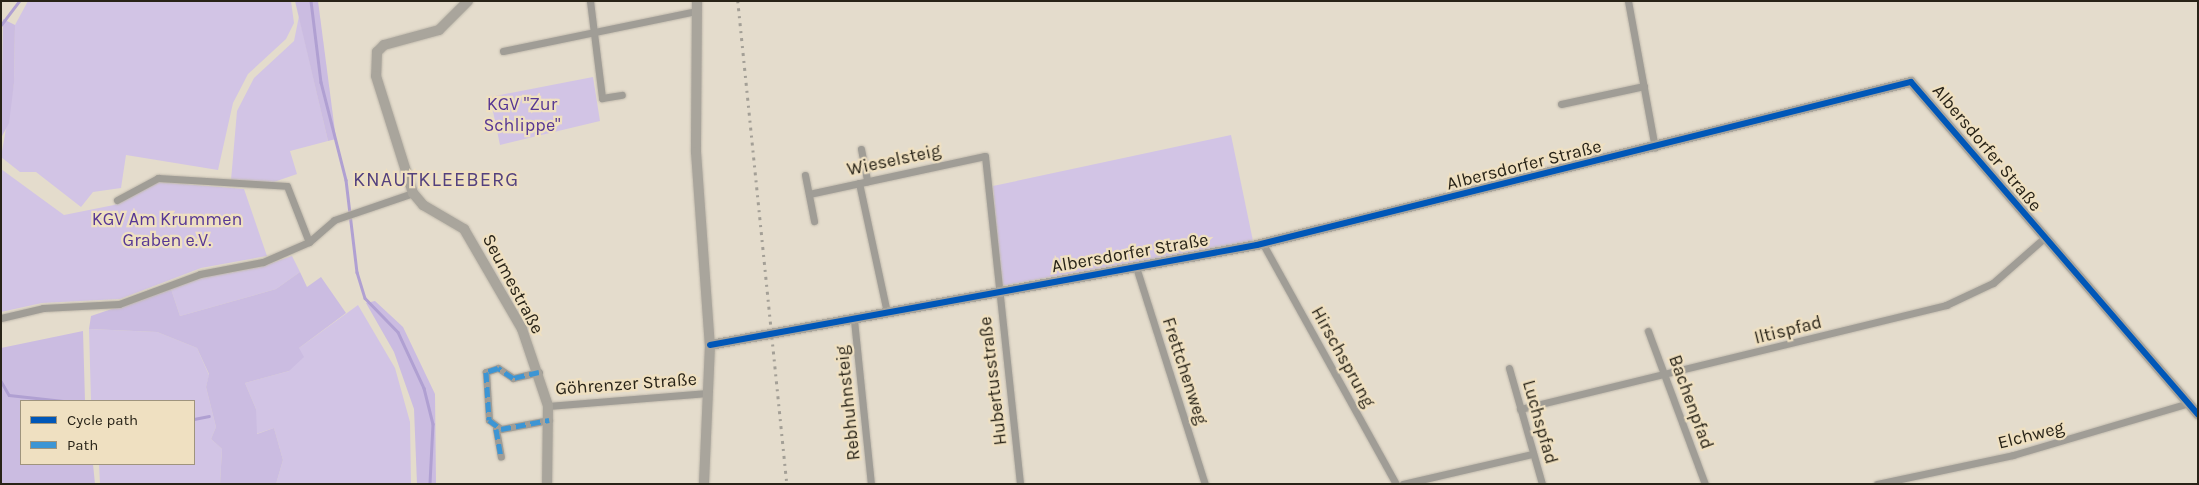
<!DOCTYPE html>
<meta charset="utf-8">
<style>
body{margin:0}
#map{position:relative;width:2199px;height:485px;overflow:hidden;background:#e4dccc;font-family:Karla,sans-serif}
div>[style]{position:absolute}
.green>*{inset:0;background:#d2c4e5}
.forest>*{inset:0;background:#cbbce1}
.stream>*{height:2.5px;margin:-1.25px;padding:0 1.25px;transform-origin:1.25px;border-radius:1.25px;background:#b0a0d2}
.roads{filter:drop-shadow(0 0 1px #c1baad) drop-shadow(0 0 1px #c1baad)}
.street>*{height:7px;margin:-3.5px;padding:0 3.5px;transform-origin:3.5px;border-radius:3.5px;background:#a09d96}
.secondary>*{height:10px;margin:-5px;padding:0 5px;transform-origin:5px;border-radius:5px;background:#a9a59c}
.rail>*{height:2.5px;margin-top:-1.25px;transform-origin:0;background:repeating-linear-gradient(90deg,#a39f96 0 2.5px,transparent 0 7.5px)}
.quiet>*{height:5px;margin-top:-2.5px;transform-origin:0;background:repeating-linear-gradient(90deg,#3c95d4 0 10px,transparent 0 15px)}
.cycleway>*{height:6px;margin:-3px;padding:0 3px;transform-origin:3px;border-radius:3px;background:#0057b8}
span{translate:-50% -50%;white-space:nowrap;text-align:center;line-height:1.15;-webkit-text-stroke:4.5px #efe0c1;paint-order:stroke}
.park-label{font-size:18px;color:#573794}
.street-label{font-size:18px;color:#282317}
.quarter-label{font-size:20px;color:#53417e;letter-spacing:1px}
.frame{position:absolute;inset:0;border:2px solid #282317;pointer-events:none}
.legend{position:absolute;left:20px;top:400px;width:175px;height:65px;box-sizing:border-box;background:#efe0c1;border:1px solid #9f947d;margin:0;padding:6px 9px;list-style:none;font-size:15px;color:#282317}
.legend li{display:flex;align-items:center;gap:10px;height:25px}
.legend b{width:25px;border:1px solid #9f947d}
</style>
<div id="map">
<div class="green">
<i style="clip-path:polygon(28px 1px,291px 1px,294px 23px,286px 39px,248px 74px,233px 103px,218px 170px,126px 155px,121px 188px,93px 192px,81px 207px,36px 172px,20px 172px,1px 157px,14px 83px,15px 25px)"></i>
<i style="clip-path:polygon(299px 16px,328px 141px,290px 151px,297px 174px,271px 183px,231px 180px,237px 111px,254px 78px,294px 41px)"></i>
<i style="clip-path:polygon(593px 77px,600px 121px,500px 145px,490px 97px)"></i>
<i style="clip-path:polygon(1231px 135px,1253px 241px,1001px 286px,993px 186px)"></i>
<i style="clip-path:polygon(1px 169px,64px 215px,114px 205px,159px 182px,244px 189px,267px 256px,201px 268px,120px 299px,42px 303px,1px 312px)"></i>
<i style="clip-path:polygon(292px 256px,300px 272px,276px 289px,180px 316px,171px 289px,203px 277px,260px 267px)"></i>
<i style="clip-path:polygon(358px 305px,395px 368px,410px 422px,411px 484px,276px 484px,283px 460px,274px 428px,256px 434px,256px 409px,245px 383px,289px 371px,299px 348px)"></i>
<i style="clip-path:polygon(89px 329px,157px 332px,197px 348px,209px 375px,206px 387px,216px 427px,211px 439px,222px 449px,220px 484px,100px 484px,99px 464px,194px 464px,194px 401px,91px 401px)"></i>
</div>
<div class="forest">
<i style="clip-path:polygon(295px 1px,318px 1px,336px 139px,328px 141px)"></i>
<i style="clip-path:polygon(3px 19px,15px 25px,14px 83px,9px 123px,1px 138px)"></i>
<i style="clip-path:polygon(300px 272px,307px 287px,321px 277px,346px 313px,299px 348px,304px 357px,289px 371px,245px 383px,256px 409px,257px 434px,274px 428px,283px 460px,276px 484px,220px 484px,222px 449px,211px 439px,216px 427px,206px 387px,209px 374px,197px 348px,157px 332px,89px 329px,91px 316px,171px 289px,180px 316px,276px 289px)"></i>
<i style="clip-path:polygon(375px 301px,403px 327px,435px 394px,436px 484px,417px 484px,414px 409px,394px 352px,366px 303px)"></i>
<i style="clip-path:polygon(83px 331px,85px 401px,21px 401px,21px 464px,93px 464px,95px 484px,1px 484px,1px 348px)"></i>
</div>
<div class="stream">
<i style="left:311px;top:1px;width:82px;rotate:83deg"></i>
<i style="left:321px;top:82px;width:101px;rotate:75.7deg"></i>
<i style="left:346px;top:180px;width:93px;rotate:83.2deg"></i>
<i style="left:357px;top:272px;width:27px;rotate:73deg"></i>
<i style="left:365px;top:298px;width:47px;rotate:45.9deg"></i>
<i style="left:398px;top:332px;width:62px;rotate:65.1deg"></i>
<i style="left:424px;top:388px;width:37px;rotate:76deg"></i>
<i style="left:433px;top:424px;width:60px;rotate:92.9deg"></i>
<i style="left:1px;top:25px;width:30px;rotate:-53deg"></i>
<i style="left:1px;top:381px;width:16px;rotate:60deg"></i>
<i style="left:9px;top:395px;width:54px;rotate:6.3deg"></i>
<i style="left:194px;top:419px;width:15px;rotate:-11deg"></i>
</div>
<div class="roads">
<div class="street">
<i style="left:590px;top:1px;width:98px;rotate:82.9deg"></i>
<i style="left:602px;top:98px;width:20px;rotate:-9deg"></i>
<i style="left:1628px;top:1px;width:149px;rotate:79.6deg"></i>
<i style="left:503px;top:51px;width:198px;rotate:-11.7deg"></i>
<i style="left:1561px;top:104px;width:85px;rotate:-12.2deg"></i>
<i style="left:861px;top:149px;width:33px;rotate:79deg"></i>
<i style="left:805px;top:175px;width:47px;rotate:78.9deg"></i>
<i style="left:859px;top:183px;width:133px;rotate:77.8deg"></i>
<i style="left:809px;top:194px;width:180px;rotate:-12.2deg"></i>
<i style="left:985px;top:156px;width:330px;rotate:83.9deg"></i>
<i style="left:117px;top:200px;width:47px;rotate:-28.2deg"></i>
<i style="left:158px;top:178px;width:129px;rotate:3.5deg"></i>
<i style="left:287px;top:186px;width:60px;rotate:68.6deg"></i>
<i style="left:1263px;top:244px;width:274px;rotate:61deg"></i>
<i style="left:1136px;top:267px;width:228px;rotate:72.4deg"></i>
<i style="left:1px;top:318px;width:43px;rotate:-13.4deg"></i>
<i style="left:43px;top:308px;width:76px;rotate:-3deg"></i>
<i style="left:119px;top:304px;width:86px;rotate:-20.3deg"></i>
<i style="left:200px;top:274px;width:64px;rotate:-10.8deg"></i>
<i style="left:263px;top:262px;width:50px;rotate:-23.5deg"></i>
<i style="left:309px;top:242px;width:33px;rotate:-41deg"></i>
<i style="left:334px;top:220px;width:83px;rotate:-18.9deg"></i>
<i style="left:854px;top:320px;width:165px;rotate:84.1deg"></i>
<i style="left:1648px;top:331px;width:163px;rotate:69.6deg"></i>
<i style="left:1509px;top:368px;width:121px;rotate:74.1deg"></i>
<i style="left:539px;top:372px;width:27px;rotate:167deg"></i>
<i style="left:513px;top:378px;width:18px;rotate:-146deg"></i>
<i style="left:498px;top:368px;width:13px;rotate:162deg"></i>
<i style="left:486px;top:372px;width:48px;rotate:86.4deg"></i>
<i style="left:489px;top:420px;width:15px;rotate:37deg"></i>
<i style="left:501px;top:429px;width:49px;rotate:-10.6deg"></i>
<i style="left:548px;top:406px;width:160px;rotate:-4.7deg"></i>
<i style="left:1520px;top:409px;width:439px;rotate:-13.7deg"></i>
<i style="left:1946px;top:305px;width:52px;rotate:-25.1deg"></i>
<i style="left:1993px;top:283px;width:68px;rotate:-41.4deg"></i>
<i style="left:496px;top:429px;width:28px;rotate:80deg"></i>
<i style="left:1403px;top:484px;width:132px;rotate:-13.1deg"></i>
<i style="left:1877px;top:484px;width:139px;rotate:-12deg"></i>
<i style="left:2013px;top:455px;width:183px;rotate:-16.5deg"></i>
</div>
<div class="secondary">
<i style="left:468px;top:1px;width:41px;rotate:135deg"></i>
<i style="left:439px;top:30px;width:57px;rotate:164.7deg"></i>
<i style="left:384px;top:45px;width:10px;rotate:135deg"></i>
<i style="left:377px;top:52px;width:24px;rotate:92deg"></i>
<i style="left:376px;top:76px;width:123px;rotate:72.5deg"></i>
<i style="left:413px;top:193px;width:16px;rotate:50deg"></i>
<i style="left:423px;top:205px;width:48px;rotate:30.3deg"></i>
<i style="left:464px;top:229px;width:116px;rotate:59.9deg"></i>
<i style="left:522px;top:329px;width:81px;rotate:71.3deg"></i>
<i style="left:548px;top:406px;width:78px;rotate:90.7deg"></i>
<i style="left:697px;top:1px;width:151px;rotate:90.4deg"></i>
<i style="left:696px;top:152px;width:194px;rotate:85.9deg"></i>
<i style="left:710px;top:345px;width:139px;rotate:92.5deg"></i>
<i style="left:710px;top:345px;width:556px;rotate:-10.36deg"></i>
<i style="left:1257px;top:245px;width:674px;rotate:-14deg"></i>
<i style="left:1911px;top:82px;width:439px;rotate:49.2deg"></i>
</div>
</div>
<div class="rail">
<i style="left:738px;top:1px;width:485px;rotate:84.2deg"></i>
</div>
<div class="quiet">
<i style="left:539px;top:372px;width:27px;rotate:167deg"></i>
<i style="left:513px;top:378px;width:18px;rotate:-146deg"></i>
<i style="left:498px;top:368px;width:13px;rotate:162deg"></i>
<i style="left:486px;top:372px;width:48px;rotate:86.4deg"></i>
<i style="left:489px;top:420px;width:15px;rotate:37deg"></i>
<i style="left:501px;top:429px;width:49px;rotate:-10.6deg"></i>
<i style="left:496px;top:429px;width:28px;rotate:80deg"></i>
</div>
<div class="cycleway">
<i style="left:710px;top:345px;width:556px;rotate:-10.36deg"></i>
<i style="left:1257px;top:245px;width:674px;rotate:-14deg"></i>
<i style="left:1911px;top:82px;width:439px;rotate:49.2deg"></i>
</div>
<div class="park-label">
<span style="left:522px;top:115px">KGV "Zur<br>Schlippe"</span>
<span style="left:167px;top:230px">KGV Am Krummen<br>Graben e.V.</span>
</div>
<div class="street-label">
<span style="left:1987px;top:148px;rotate:50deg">Albersdorfer Straße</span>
<span style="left:894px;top:160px;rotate:-12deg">Wieselsteig</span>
<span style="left:1524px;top:165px;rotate:-14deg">Albersdorfer Straße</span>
<span style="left:1130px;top:253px;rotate:-10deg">Albersdorfer Straße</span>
<span style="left:513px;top:284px;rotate:62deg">Seumestraße</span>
<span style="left:1788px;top:330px;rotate:-14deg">Iltispfad</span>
<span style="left:1343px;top:357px;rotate:61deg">Hirschsprung</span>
<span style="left:1185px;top:371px;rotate:72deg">Frettchenweg</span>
<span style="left:993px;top:381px;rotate:-97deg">Hubertusstraße</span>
<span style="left:626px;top:384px;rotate:-4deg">Göhrenzer Straße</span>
<span style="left:1691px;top:402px;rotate:70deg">Bachenpfad</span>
<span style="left:848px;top:403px;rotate:-96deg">Rebhuhnsteig</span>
<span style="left:1540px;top:422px;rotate:74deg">Luchspfad</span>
<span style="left:2031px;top:435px;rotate:-14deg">Elchweg</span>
</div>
<div class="quarter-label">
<span style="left:436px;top:179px">KNAUTKLEEBERG</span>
</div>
<div class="frame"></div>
<ul class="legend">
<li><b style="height:6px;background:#0057b8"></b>Cycle path</li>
<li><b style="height:6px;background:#3c95d4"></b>Path</li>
</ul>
</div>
